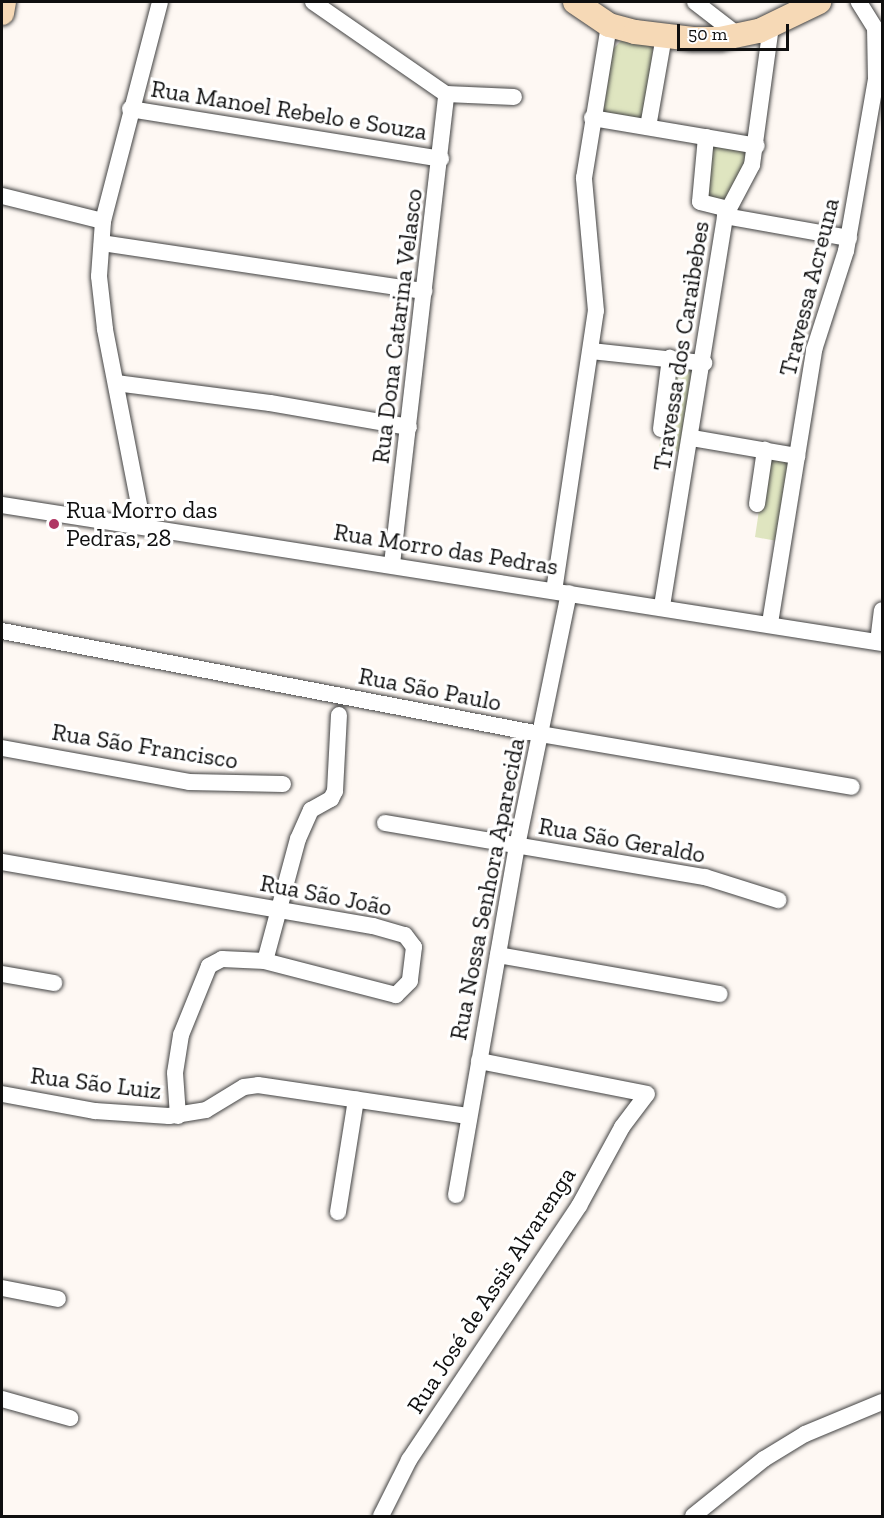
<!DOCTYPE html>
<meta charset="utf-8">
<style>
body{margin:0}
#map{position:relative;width:884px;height:1518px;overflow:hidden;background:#fef8f3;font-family:"Zilla Slab",serif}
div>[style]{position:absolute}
.green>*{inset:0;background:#dfe5c0}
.roads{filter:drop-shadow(0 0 2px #424242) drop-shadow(0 0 2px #424242)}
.minor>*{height:16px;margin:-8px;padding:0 8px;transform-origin:8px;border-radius:8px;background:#fff}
.secondary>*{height:24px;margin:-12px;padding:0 12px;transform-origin:12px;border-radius:12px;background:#f6d9b6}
.dots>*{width:16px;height:16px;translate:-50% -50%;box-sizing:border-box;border:3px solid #fff;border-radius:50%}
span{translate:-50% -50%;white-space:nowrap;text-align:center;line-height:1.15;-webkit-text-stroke:6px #fff;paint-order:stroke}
.street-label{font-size:24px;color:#0f0f0f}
.poi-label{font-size:24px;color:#0f0f0f}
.left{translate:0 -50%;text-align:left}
.frame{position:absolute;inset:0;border:3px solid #0f0f0f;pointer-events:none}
.scale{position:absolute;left:677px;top:24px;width:112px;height:27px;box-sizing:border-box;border:3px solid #0f0f0f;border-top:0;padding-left:8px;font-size:18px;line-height:21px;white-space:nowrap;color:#0f0f0f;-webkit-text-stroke:4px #fff;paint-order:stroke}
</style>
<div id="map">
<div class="green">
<i style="clip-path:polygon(623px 39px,653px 47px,645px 112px,638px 122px,603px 115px,613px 49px)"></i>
<i style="clip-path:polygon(711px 143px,748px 147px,744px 174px,727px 201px,703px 200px)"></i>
<i style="clip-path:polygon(672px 362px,694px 366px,681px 452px,659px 449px)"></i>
<i style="clip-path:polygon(768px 451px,790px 454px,777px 541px,755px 537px)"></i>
</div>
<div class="roads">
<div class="minor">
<i style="left:313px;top:2px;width:162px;rotate:34.7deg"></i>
<i style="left:446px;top:94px;width:68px;rotate:2.5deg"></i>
<i style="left:695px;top:2px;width:56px;rotate:37.7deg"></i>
<i style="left:130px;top:109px;width:315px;rotate:9.1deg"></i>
<i style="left:592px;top:118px;width:167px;rotate:9.6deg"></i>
<i style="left:648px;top:127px;width:92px;rotate:-80deg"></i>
<i style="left:706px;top:137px;width:65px;rotate:95.3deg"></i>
<i style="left:700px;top:202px;width:30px;rotate:14deg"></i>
<i style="left:2px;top:196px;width:104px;rotate:13.9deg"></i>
<i style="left:725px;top:216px;width:126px;rotate:10.1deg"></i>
<i style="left:102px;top:243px;width:326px;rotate:8.5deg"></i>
<i style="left:591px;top:351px;width:114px;rotate:6.1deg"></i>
<i style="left:116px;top:383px;width:155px;rotate:7.4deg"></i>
<i style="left:270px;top:403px;width:141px;rotate:9.8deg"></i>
<i style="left:661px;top:429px;width:72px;rotate:-82.8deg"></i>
<i style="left:692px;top:438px;width:107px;rotate:9.7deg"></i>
<i style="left:757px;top:504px;width:55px;rotate:-81.6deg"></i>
<i style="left:2px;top:505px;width:891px;rotate:8.91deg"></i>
<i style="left:143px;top:525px;width:200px;rotate:-101deg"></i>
<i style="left:105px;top:329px;width:53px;rotate:-96.5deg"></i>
<i style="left:99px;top:276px;width:55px;rotate:-85.8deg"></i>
<i style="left:103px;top:221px;width:226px;rotate:-75.4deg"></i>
<i style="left:392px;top:564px;width:473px;rotate:-83.4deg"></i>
<i style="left:554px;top:591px;width:283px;rotate:-81.5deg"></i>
<i style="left:596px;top:311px;width:134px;rotate:-95.2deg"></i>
<i style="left:584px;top:178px;width:155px;rotate:-80.7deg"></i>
<i style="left:662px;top:606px;width:395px;rotate:-80.8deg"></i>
<i style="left:725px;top:216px;width:58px;rotate:-62.1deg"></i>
<i style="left:752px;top:165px;width:139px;rotate:-82.2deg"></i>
<i style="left:770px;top:623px;width:277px;rotate:-80.8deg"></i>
<i style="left:814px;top:350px;width:104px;rotate:-72.1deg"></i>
<i style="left:846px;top:251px;width:175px;rotate:-80.1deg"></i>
<i style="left:876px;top:79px;width:51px;rotate:-91.1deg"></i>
<i style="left:875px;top:28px;width:31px;rotate:-122deg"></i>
<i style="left:2px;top:631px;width:548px;rotate:10.84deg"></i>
<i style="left:540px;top:734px;width:316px;rotate:9.6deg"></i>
<i style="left:878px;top:642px;width:32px;rotate:-83deg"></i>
<i style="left:2px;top:748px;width:190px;rotate:10.3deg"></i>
<i style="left:189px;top:782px;width:94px;rotate:1.2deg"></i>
<i style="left:385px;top:823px;width:325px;rotate:9.6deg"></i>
<i style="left:705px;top:877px;width:77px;rotate:17.5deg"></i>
<i style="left:2px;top:862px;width:376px;rotate:9.8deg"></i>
<i style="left:373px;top:926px;width:33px;rotate:16deg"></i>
<i style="left:405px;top:935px;width:15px;rotate:53deg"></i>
<i style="left:414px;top:947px;width:34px;rotate:97deg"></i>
<i style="left:410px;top:981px;width:20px;rotate:135deg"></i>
<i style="left:396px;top:995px;width:135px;rotate:-165.5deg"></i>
<i style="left:265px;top:961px;width:43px;rotate:-177.3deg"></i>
<i style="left:222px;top:959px;width:15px;rotate:152deg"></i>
<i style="left:209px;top:966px;width:74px;rotate:112.1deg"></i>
<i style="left:181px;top:1035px;width:38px;rotate:99deg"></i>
<i style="left:175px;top:1073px;width:43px;rotate:86deg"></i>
<i style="left:498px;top:955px;width:225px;rotate:10deg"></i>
<i style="left:265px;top:961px;width:126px;rotate:-74.9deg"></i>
<i style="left:298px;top:839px;width:32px;rotate:-66deg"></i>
<i style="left:311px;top:810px;width:23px;rotate:-29deg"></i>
<i style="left:331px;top:799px;width:9px;rotate:-63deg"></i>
<i style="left:335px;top:791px;width:76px;rotate:-87deg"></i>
<i style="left:2px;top:974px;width:53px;rotate:9.8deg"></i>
<i style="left:479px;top:1061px;width:171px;rotate:11.1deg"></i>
<i style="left:2px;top:1094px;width:95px;rotate:10.4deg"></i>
<i style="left:95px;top:1111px;width:74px;rotate:3.9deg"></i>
<i style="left:169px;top:1116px;width:37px;rotate:-9deg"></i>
<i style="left:206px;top:1110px;width:44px;rotate:-31.2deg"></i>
<i style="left:244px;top:1087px;width:14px;rotate:-8deg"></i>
<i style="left:258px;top:1085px;width:212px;rotate:8.4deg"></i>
<i style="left:456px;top:1195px;width:354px;rotate:-80.1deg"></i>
<i style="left:517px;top:846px;width:258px;rotate:-78.4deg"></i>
<i style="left:338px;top:1212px;width:114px;rotate:-80.9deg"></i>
<i style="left:2px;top:1288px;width:57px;rotate:11.1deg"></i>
<i style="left:2px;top:1399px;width:71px;rotate:15.6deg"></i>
<i style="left:381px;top:1516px;width:63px;rotate:-63.4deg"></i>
<i style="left:409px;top:1460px;width:306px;rotate:-56.2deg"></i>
<i style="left:579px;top:1206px;width:90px;rotate:-61.4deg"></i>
<i style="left:622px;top:1127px;width:41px;rotate:-52.9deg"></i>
<i style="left:693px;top:1516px;width:91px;rotate:-38.8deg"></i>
<i style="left:764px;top:1459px;width:48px;rotate:-31.4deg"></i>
<i style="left:805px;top:1434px;width:83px;rotate:-22.6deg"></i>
</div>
<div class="secondary">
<i style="left:575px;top:2px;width:41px;rotate:34.1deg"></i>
<i style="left:609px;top:25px;width:27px;rotate:15deg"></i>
<i style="left:635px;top:32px;width:58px;rotate:6.9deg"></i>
<i style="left:693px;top:39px;width:27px"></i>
<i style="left:720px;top:39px;width:40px;rotate:-12deg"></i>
<i style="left:759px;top:31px;width:67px;rotate:-25.8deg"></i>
<i style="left:2px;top:13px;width:11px;rotate:-80deg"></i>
</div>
</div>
<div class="dots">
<i style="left:54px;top:524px;background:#b03765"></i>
</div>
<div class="street-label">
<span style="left:289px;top:110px;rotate:9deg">Rua Manoel Rebelo e Souza</span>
<span style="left:809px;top:287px;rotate:-76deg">Travessa Acreuna</span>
<span style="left:397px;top:326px;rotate:-83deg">Rua Dona Catarina Velasco</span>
<span style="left:681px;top:346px;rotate:-81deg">Travessa dos Caraibebes</span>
<span style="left:446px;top:549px;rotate:9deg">Rua Morro das Pedras</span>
<span style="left:430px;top:689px;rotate:11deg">Rua São Paulo</span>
<span style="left:145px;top:746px;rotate:9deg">Rua São Francisco</span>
<span style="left:622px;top:840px;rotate:10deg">Rua São Geraldo</span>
<span style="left:487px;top:889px;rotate:-79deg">Rua Nossa Senhora Aparecida</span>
<span style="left:326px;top:895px;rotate:11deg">Rua São João</span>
<span style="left:96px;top:1083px;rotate:7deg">Rua São Luiz</span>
<span style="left:491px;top:1290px;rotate:-57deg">Rua José de Assis Alvarenga</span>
</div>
<div class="poi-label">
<span class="left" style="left:66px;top:524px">Rua Morro das<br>Pedras, 28</span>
</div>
<div class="frame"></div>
<div class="scale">50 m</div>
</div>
